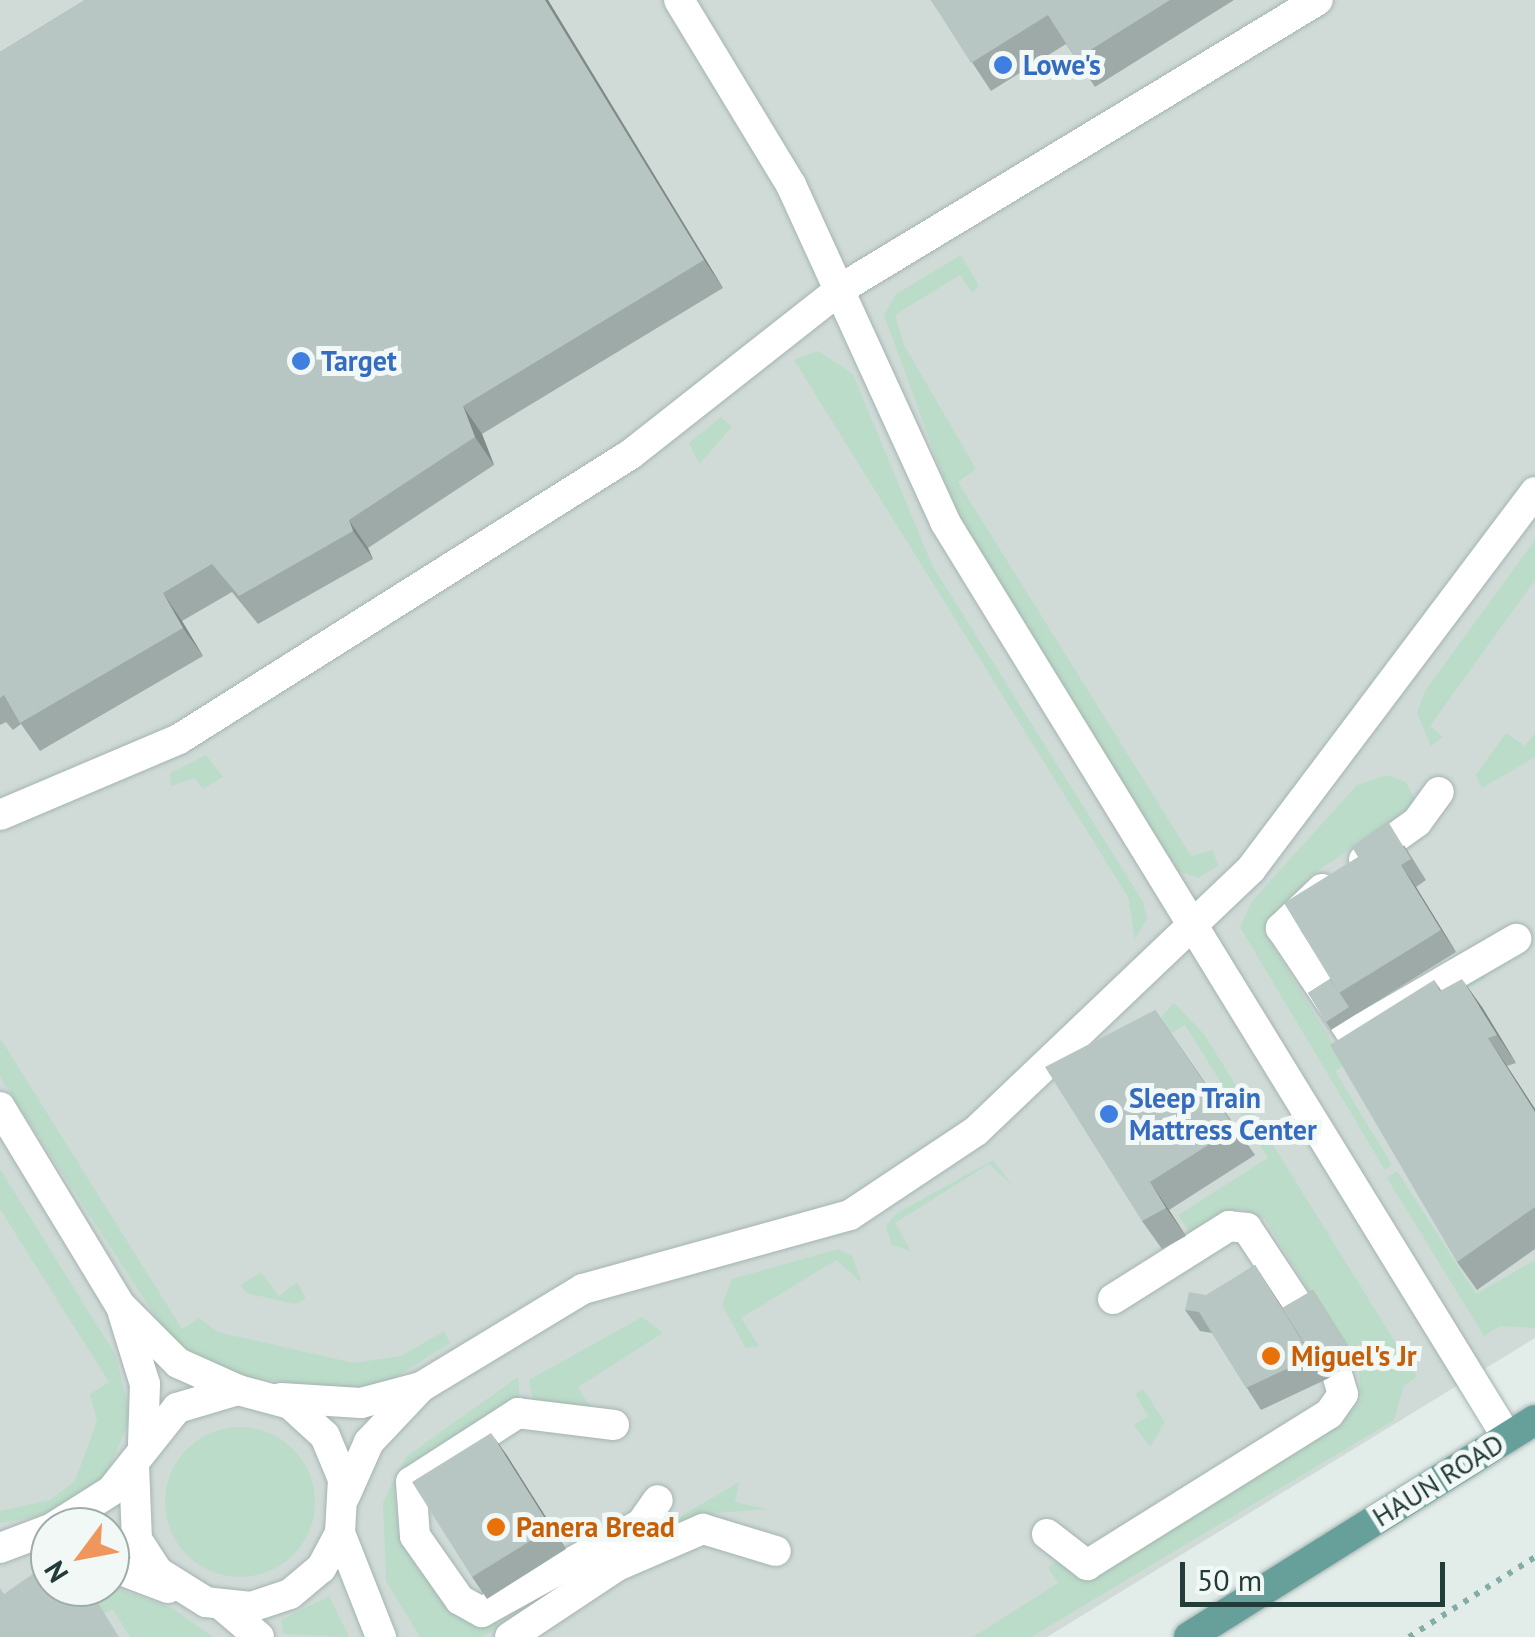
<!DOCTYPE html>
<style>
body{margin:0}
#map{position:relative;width:1535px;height:1637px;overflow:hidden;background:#e2ece9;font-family:"PT Sans",sans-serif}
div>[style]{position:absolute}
.built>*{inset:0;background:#d0dbd8}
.green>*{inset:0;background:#bbdcc9}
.round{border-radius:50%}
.path>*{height:6px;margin-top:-3px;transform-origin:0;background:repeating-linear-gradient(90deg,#83aea7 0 5px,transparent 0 13px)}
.roads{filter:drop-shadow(0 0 2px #a5b4b1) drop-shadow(0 0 2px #a5b4b1)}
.minor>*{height:30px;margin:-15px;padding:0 15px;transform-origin:15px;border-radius:15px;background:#fff}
.major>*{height:30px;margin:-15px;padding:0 15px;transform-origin:15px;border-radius:15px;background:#67a09a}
.wall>*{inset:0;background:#9daaa7}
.shaded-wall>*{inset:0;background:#808b88}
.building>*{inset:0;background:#b7c6c2}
.dots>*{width:28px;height:28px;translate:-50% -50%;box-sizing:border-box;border:5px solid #f2f8f6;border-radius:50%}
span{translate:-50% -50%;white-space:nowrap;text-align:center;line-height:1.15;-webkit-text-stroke:10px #f2f8f6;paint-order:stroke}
.shop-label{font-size:28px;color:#366cbe;font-weight:700}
.left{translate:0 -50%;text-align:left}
.food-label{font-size:28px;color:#c56008;font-weight:700}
.street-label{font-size:28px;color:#223c39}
.north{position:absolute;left:30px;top:1507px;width:100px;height:100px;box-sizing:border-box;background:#f2f8f6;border:2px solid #9fadaa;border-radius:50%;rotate:238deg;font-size:28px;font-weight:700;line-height:40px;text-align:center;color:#223c39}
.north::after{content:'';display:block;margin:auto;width:35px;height:45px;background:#ef965d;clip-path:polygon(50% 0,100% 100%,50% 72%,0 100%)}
.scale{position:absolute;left:1180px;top:1562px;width:265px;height:45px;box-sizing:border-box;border:5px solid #223c39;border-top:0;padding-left:12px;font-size:30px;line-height:35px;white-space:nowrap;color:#223c39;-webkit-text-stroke:8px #f2f8f6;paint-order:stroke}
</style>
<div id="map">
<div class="built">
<i style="clip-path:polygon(evenodd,0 0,1535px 0,1535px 1338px,1047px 1637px,0 1637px,0 0,50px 1527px,110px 1527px,110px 1587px,50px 1587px,50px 1527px)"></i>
</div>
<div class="green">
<i style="clip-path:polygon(961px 255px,979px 286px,972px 292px,960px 275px,895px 315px,904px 345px,976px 469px,958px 482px,1191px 856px,1213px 850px,1218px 866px,1198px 878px,1178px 871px,964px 528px,944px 479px,884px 315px,896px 294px)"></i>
<i style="clip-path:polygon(818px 351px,853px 374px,932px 565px,1143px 902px,1147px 919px,1135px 939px,1128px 897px,794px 360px)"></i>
<i style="clip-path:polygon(721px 417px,732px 427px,699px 464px,689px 443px)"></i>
<i style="clip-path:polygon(1535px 540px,1535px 580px,1430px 726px,1443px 737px,1431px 746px,1417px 713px,1425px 691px)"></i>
<i style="clip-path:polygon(1506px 733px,1525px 746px,1535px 733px,1535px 757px,1482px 788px,1476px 775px)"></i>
<i style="clip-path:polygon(206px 755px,223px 777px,203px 789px,195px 778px,171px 786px,170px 773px)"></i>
<i style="clip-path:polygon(1387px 775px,1406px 782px,1417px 803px,1309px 877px,1264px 932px,1335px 1047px,1479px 968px,1485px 978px,1335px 1071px,1392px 1165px,1385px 1170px,1240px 927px,1253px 900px,1357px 785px)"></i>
<i style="clip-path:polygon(1174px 1003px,1204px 1034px,1417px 1377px,1404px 1386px,1394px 1420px,1031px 1637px,973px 1637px,1058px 1583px,1048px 1567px,1058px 1561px,1074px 1573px,1344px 1420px,1361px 1399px,1359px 1373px,1265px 1219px,1240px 1209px,1213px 1216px,1193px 1238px,1178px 1215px,1268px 1158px,1185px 1025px,1116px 1067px)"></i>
<i style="clip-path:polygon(0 1038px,182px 1329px,199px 1318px,218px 1332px,354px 1363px,401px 1356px,444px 1331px,450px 1343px,388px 1382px,351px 1390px,241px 1376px,174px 1345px,0 1077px)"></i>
<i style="clip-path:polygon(993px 1160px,1013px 1186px,989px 1164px,895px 1223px,911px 1251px,892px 1245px,886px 1226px,897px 1213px)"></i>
<i style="clip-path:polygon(0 1169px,115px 1354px,131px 1417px,102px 1485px,63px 1512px,0 1523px,0 1511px,50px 1500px,75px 1481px,97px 1421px,90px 1394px,109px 1382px,0 1209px)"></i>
<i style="clip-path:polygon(1397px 1171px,1476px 1294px,1535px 1260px,1535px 1328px,1500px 1326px,1484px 1336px,1387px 1178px)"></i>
<i style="clip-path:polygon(838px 1249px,852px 1256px,862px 1283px,836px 1260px,741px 1318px,759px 1346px,746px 1348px,722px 1305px,732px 1279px)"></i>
<i style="clip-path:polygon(261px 1272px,279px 1296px,297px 1282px,306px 1299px,294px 1304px,246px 1293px,241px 1285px)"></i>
<i style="clip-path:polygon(642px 1317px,663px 1333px,578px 1387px,591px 1409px,533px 1400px,529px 1380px)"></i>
<i style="clip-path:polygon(518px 1377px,520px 1402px,403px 1473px,394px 1491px,398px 1526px,440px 1597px,468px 1623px,500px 1623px,739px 1482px,735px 1502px,768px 1509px,716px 1513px,619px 1555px,482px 1637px,420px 1637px,386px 1581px,383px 1502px,407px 1456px)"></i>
<i style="clip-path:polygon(1143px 1389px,1165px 1422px,1150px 1447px,1134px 1425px,1148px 1416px,1135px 1394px)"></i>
<i class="round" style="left:165px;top:1427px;width:150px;height:150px"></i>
<i style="clip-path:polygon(110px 1586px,174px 1609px,213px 1637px,130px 1637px,113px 1610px,91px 1618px,73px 1597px,73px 1587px)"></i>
<i style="clip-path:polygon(329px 1596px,349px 1637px,283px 1634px,281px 1620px)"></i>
</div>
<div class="path">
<i style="left:1409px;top:1637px;width:149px;rotate:-32.4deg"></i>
</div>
<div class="roads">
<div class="minor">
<i style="left:679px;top:0;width:216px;rotate:58.8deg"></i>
<i style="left:791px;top:185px;width:371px;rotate:65.4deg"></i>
<i style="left:945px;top:522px;width:1074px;rotate:58.44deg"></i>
<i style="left:0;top:815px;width:194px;rotate:-23deg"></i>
<i style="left:179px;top:739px;width:534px;rotate:-32.23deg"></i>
<i style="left:631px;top:454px;width:268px;rotate:-38.2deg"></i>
<i style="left:842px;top:288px;width:556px;rotate:-31.18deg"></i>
<i style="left:1364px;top:860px;width:65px;rotate:-35.6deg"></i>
<i style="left:1417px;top:822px;width:37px;rotate:-54deg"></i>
<i style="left:1322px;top:889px;width:57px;rotate:136.4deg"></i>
<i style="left:1281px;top:928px;width:128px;rotate:56.2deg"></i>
<i style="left:1352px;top:1034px;width:190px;rotate:-30.1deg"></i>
<i style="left:0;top:1107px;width:232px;rotate:58.8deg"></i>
<i style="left:120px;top:1305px;width:82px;rotate:45deg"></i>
<i style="left:178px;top:1363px;width:66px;rotate:24.2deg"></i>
<i style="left:123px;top:1313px;width:74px;rotate:72.8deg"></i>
<i style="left:145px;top:1384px;width:60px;rotate:91.9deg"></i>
<i style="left:421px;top:1387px;width:189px;rotate:-31.2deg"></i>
<i style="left:583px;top:1289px;width:277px;rotate:-15.5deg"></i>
<i style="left:850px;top:1215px;width:151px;rotate:-33.7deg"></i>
<i style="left:976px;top:1131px;width:380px;rotate:-43.6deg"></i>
<i style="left:1251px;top:869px;width:472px;rotate:-53deg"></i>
<i style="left:281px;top:1398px;width:80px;rotate:3.6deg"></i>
<i style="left:361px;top:1403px;width:62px;rotate:-14.9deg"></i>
<i style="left:421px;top:1387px;width:76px;rotate:133.4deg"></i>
<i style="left:369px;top:1442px;width:59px;rotate:114deg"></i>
<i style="left:614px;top:1425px;width:97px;rotate:-172.9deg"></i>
<i style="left:518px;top:1413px;width:127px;rotate:147.2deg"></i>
<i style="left:411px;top:1482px;width:54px;rotate:85.8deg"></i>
<i style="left:415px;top:1536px;width:78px;rotate:54.9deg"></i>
<i style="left:460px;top:1600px;width:25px;rotate:29deg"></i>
<i style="left:482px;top:1612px;width:182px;rotate:-29deg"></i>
<i style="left:641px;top:1524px;width:29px;rotate:-55deg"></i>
<i style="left:54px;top:1527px;width:67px;rotate:-32.3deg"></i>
<i style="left:111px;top:1491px;width:106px;rotate:-51.5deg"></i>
<i style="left:177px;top:1408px;width:64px;rotate:-16.4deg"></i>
<i style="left:238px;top:1390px;width:54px;rotate:15.1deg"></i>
<i style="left:290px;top:1404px;width:47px;rotate:42.4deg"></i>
<i style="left:325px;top:1436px;width:47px;rotate:67.3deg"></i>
<i style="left:343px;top:1479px;width:54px;rotate:93.2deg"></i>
<i style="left:340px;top:1533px;width:40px;rotate:118deg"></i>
<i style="left:321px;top:1568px;width:40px;rotate:140deg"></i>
<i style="left:290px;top:1594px;width:41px;rotate:161.6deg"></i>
<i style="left:251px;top:1607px;width:45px;rotate:-173.7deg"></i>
<i style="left:206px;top:1602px;width:57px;rotate:-148deg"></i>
<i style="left:158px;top:1572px;width:38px;rotate:-123deg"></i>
<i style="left:137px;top:1540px;width:75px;rotate:-92.3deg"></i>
<i style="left:340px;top:1533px;width:112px;rotate:68.5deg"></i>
<i style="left:1047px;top:1534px;width:51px;rotate:37.8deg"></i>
<i style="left:1087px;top:1565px;width:285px;rotate:-32deg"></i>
<i style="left:1329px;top:1414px;width:24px;rotate:-55deg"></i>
<i style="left:1343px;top:1394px;width:39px;rotate:-107deg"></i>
<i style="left:1332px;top:1357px;width:154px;rotate:-123.4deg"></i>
<i style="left:1247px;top:1228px;width:18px;rotate:-174deg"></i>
<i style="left:1229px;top:1226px;width:137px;rotate:147.8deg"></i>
<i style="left:0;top:1548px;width:53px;rotate:-20.8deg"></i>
<i style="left:110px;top:1566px;width:62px;rotate:20.8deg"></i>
<i style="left:224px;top:1607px;width:46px;rotate:40.6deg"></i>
<i style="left:510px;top:1637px;width:128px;rotate:-33.6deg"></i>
<i style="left:617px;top:1566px;width:94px;rotate:-23.3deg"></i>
<i style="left:703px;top:1529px;width:76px;rotate:16.8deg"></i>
</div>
<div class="major">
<i style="left:1189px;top:1637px;width:408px;rotate:-32.1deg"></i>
</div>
</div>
<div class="wall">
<i style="clip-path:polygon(85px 0,548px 0,723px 288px,482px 434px,494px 465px,368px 548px,373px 559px,258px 624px,232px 592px,182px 621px,203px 656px,40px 751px,21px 724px,13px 730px,6px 722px,0 725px,0 52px)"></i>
<i style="clip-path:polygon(931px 0,1234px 0,1095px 87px,1066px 44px,991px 91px)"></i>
<i style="clip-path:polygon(1404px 845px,1426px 880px,1416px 887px,1456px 952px,1331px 1030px,1308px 993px,1330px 979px)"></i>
<i style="clip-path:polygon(1434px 980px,1441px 990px,1482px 1007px,1516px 1063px,1507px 1066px,1535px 1109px,1535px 1249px,1477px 1290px,1457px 1262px)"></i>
<i style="clip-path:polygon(1155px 1010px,1255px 1155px,1169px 1210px,1186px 1236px,1162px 1249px,1142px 1221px)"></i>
<i style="clip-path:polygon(1255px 1265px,1283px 1308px,1313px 1290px,1357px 1360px,1327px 1379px,1261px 1410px,1212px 1333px,1200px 1331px,1185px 1310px)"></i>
<i style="clip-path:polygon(506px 1454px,566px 1549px,487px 1599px,472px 1577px)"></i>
</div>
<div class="shaded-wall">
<i style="clip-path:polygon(545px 0,548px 0,723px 288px,704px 260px)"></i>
<i style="clip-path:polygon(463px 406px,482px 434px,494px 465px,475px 437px)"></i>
<i style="clip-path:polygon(349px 520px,368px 548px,373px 559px,353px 531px)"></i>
<i style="clip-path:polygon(163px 593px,182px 621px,203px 656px,183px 628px)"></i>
<i style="clip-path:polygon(1401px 865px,1416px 887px,1456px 952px,1441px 930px)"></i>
<i style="clip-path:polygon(1462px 979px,1482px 1007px,1516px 1063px,1497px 1035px)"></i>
<i style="clip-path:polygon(1488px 1038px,1507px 1066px,1535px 1109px,1535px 1112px)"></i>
<i style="clip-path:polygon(1150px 1182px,1169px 1210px,1186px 1236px,1166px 1208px)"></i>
<i style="clip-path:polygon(491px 1433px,506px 1454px,566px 1549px,551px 1528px)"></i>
<i style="clip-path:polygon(59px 1587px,63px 1587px,66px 1592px,85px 1628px,66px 1600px)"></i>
</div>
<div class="building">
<i style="clip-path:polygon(85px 0,545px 0,704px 260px,463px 406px,475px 437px,349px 520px,353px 531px,239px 596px,212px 564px,163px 593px,183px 628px,20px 723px,4px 695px,0 698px,0 52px)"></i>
<i style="clip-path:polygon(931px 0,1170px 0,1076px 59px,1048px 15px,971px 63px)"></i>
<i style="clip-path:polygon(1389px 823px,1411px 859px,1401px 865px,1441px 930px,1339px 993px,1284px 903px,1358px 857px,1352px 847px)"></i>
<i style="clip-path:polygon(1330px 979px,1349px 1007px,1326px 1022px,1308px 993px)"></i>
<i style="clip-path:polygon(1462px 979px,1497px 1035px,1488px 1038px,1535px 1112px,1535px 1207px,1457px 1262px,1330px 1045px,1434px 980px,1440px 991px)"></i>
<i style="clip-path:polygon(1155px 1010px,1235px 1128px,1150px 1182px,1166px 1208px,1142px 1221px,1045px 1067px)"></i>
<i style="clip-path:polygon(1255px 1265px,1312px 1357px,1246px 1388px,1199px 1312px,1185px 1310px,1189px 1292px,1206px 1295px)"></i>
<i style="clip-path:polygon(1313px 1290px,1352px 1352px,1322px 1371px,1282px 1308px)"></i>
<i style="clip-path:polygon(491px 1433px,551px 1528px,472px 1577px,412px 1482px)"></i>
<i style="clip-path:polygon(47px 1564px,50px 1570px,50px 1587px,59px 1587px,66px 1600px,88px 1587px,119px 1637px,0 1637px,0 1588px,4px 1594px)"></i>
</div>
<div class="dots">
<i style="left:1003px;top:65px;background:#3f7fe0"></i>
<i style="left:301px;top:361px;background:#3f7fe0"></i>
<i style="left:1109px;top:1114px;background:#3f7fe0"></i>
<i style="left:1271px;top:1356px;background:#e8710a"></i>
<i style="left:496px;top:1527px;background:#e8710a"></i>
</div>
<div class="shop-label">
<span class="left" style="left:1023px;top:65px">Lowe's</span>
<span class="left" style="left:321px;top:361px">Target</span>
<span class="left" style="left:1129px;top:1114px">Sleep Train<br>Mattress Center</span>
</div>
<div class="food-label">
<span class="left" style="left:1291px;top:1356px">Miguel's Jr</span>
<span class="left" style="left:516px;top:1527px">Panera Bread</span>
</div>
<div class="street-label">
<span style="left:1438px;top:1480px;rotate:-32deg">HAUN ROAD</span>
</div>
<div class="north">N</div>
<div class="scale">50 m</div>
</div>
